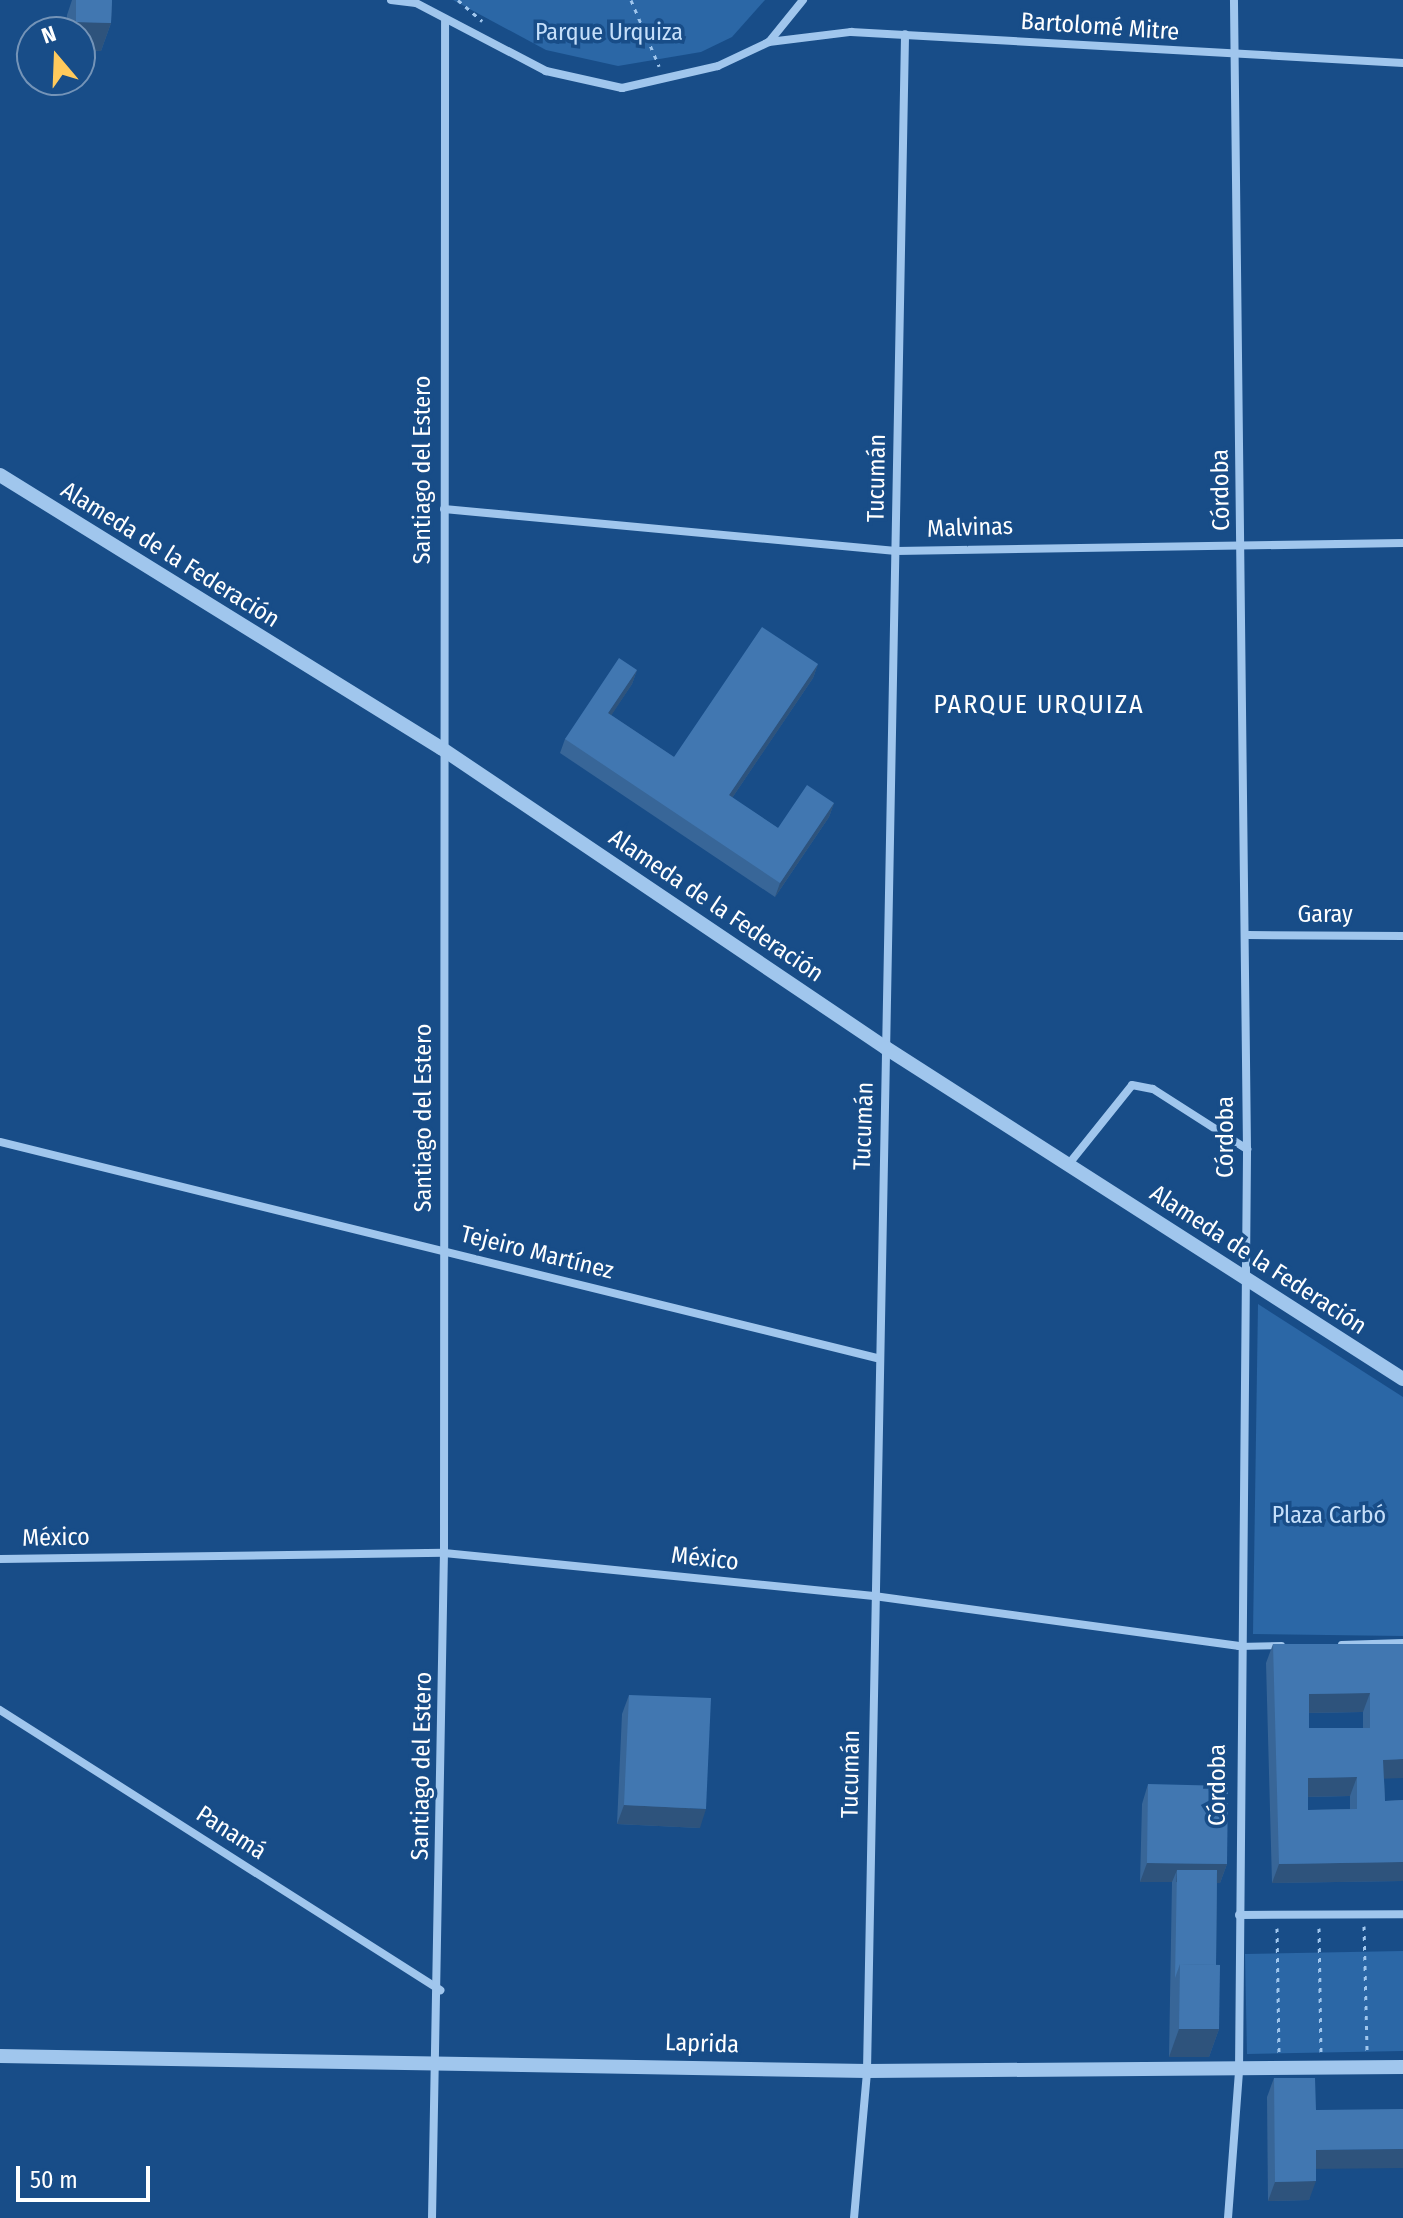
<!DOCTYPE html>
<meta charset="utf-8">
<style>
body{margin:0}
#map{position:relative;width:1403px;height:2218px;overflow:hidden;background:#184d88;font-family:"Fira Sans Condensed",sans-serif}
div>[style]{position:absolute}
.green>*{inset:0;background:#2b67a6}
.path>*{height:3px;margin-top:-1.5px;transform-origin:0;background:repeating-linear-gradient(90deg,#a0c6ed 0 4px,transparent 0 10px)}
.pedestrian>*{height:7px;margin:-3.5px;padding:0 3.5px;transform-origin:3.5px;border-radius:3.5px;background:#a0c6ed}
.minor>*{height:8px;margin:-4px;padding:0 4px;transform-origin:4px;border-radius:4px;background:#a0c6ed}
.tertiary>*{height:14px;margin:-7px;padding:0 7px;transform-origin:7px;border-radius:7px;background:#a0c6ed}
.wall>*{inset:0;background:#386698}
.shaded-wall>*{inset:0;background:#2e537c}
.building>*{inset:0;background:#4177b1}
span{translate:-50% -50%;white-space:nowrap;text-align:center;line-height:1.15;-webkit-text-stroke:7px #184d88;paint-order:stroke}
.street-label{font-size:24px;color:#fff}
.park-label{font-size:24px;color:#c5dffa}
.neighbourhood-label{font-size:26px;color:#fff;letter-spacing:2px}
.north{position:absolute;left:16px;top:16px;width:80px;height:80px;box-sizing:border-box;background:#184d88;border:2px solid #7494b8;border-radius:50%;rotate:341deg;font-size:22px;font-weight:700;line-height:32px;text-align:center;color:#fff}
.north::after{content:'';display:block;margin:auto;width:28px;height:36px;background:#ffca5c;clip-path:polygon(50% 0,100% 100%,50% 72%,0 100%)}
.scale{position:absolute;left:16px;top:2166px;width:134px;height:36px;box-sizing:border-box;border:4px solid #fff;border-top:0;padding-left:10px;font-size:24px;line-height:28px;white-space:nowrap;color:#fff;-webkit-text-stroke:6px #184d88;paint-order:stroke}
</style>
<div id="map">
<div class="green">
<i style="clip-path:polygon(453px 0,765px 0,732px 37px,701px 52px,618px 66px,546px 50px)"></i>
<i style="clip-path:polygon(1258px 1304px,1403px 1397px,1403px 1636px,1253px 1634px)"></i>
<i style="clip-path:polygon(1403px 1951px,1403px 2051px,1247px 2054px,1245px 1954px)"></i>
</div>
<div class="path">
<i style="left:458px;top:0;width:32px;rotate:41deg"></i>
<i style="left:631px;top:0;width:72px;rotate:67deg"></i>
<i style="left:1364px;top:1926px;width:125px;rotate:88.6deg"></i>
<i style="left:1277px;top:1928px;width:125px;rotate:89.1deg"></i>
<i style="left:1319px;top:1928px;width:124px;rotate:89.1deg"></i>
</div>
<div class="pedestrian">
<i style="left:1341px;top:1644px;width:62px;rotate:-1.8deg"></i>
<i style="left:1238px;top:1646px;width:43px;rotate:-1.3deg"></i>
</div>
<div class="minor">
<i style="left:391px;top:0;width:25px;rotate:7deg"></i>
<i style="left:416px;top:3px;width:147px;rotate:27.6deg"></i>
<i style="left:546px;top:71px;width:78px;rotate:12.6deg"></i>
<i style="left:622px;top:88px;width:98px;rotate:-12.9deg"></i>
<i style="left:718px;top:66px;width:56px;rotate:-25.2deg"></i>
<i style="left:769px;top:42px;width:83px;rotate:-7deg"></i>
<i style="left:851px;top:32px;width:553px;rotate:3.21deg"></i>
<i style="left:769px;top:42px;width:54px;rotate:-51deg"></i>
<i style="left:444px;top:509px;width:454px;rotate:5.3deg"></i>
<i style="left:896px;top:551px;width:507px;rotate:-0.9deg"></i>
<i style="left:1247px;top:935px;width:156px;rotate:0.4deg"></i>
<i style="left:0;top:1142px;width:903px;rotate:13.84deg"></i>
<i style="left:1068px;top:1165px;width:102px;rotate:-51.3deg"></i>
<i style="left:1132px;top:1085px;width:21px;rotate:11deg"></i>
<i style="left:1153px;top:1089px;width:112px;rotate:32.6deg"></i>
<i style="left:0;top:1559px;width:444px;rotate:-0.8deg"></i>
<i style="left:444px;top:1553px;width:432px;rotate:5.7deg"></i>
<i style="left:874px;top:1596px;width:367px;rotate:7.8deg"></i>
<i style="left:0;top:1710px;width:522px;rotate:32.47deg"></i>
<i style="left:1239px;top:1915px;width:164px;rotate:-0.3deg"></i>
<i style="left:432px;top:2218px;width:665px;rotate:-88.97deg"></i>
<i style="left:444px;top:1553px;width:1534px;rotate:-89.96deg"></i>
<i style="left:854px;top:2218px;width:148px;rotate:-84.9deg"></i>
<i style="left:867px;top:2071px;width:2037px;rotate:-88.93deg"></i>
<i style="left:1228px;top:2218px;width:147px;rotate:-85.7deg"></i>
<i style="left:1239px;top:2071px;width:922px;rotate:-89.5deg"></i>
<i style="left:1247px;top:1149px;width:1149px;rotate:-90.65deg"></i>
</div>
<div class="tertiary">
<i style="left:0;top:475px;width:519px;rotate:31.76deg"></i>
<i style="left:441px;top:748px;width:537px;rotate:33.99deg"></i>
<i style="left:886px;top:1048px;width:614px;rotate:32.63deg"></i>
<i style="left:0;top:2056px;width:867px;rotate:0.99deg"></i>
<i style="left:867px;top:2071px;width:536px;rotate:-0.43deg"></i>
</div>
<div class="wall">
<i style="clip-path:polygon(72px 0,112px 0,111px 23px,101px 51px,80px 50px,80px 32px,66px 32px,67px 15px)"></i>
<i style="clip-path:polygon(818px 664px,813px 678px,732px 798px,778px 828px,834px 803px,829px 817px,775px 897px,560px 753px,565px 739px,637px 670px,632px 684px,611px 715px,674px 757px)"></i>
<i style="clip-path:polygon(evenodd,1273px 1644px,1403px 1644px,1403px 1778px,1384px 1778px,1385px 1801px,1403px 1800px,1403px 1881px,1272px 1883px,1266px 1663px,1273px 1644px,1363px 1712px,1363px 1728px,1309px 1728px,1309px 1713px,1363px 1712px,1273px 1644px,1350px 1796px,1350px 1809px,1308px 1810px,1308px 1797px,1350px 1796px)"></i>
<i style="clip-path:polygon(629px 1695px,700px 1828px,617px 1824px,622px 1714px)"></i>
<i style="clip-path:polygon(1148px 1784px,1227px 1864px,1220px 1883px,1217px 1883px,1216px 1965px,1219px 2029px,1209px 2057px,1169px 2057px,1172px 1882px,1140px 1882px,1142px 1804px)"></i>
<i style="clip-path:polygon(1274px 2078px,1316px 2169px,1309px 2200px,1268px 2201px,1267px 2097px)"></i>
</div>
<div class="shaded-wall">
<i style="clip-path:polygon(76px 22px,111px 23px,101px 51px,80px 50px,80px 32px,72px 32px)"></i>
<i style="clip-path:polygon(818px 664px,813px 678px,724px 810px,729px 795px)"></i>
<i style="clip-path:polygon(637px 670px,632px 684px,603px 728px,608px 713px)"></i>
<i style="clip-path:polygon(834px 803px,829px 817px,775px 897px,780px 883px)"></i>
<i style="clip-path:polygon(1370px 1693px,1363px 1712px,1302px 1713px,1309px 1694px)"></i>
<i style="clip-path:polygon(1403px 1759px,1403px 1778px,1376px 1779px,1383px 1760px)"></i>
<i style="clip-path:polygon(1357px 1777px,1350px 1796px,1301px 1797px,1308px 1778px)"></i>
<i style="clip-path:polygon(624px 1805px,706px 1809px,700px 1828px,617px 1824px)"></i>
<i style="clip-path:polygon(1403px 1862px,1403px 1881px,1272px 1883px,1279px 1864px)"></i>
<i style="clip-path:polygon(1147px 1863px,1227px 1864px,1220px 1883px,1176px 1882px,1177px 1870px,1172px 1882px,1140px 1882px)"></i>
<i style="clip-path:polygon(1179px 2029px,1219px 2029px,1209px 2057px,1169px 2057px)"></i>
<i style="clip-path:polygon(1403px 2149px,1403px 2168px,1309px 2169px,1316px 2150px)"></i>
<i style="clip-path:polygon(1316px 2181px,1309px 2200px,1268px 2201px,1275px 2182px)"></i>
</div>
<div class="building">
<i style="clip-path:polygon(76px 0,112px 0,111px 23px,76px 22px)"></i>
<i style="clip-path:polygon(762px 627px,818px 664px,729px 795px,778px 828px,807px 785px,834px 803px,780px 883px,565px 739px,619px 658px,637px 670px,608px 713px,674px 757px)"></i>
<i style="clip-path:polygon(evenodd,1273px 1644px,1403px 1644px,1403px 1759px,1383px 1760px,1385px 1801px,1403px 1800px,1403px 1862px,1279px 1864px,1273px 1644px,1370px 1693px,1370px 1728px,1309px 1728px,1309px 1694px,1370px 1693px,1273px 1644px,1357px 1777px,1357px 1809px,1308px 1810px,1308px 1778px,1357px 1777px)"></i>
<i style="clip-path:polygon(629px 1695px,711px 1698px,706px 1809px,624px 1805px)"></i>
<i style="clip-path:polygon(1148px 1784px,1228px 1786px,1227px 1864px,1147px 1863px)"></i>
<i style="clip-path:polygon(1177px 1870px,1217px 1870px,1216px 1965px,1180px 1964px,1175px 1978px)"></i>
<i style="clip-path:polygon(1180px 1964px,1220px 1965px,1219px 2029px,1179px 2029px)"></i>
<i style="clip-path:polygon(1274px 2078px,1315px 2078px,1316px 2110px,1403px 2109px,1403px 2149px,1316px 2150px,1316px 2181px,1275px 2182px)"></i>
</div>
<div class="street-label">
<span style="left:1100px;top:27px;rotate:4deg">Bartolomé Mitre</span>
<span style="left:423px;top:470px;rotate:-90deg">Santiago del Estero</span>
<span style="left:877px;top:478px;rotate:-89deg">Tucumán</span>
<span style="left:1221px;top:490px;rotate:-91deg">Córdoba</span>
<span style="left:970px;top:528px;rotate:-2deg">Malvinas</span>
<span style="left:170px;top:555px;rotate:32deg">Alameda de la Federación</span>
<span style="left:716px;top:906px;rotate:34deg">Alameda de la Federación</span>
<span style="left:1325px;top:915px">Garay</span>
<span style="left:424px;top:1118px;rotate:-90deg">Santiago del Estero</span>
<span style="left:864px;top:1126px;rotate:-88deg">Tucumán</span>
<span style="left:1226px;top:1137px;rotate:-90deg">Córdoba</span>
<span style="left:537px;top:1253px;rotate:14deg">Tejeiro Martínez</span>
<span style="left:1258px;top:1260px;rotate:33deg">Alameda de la Federación</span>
<span style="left:56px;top:1538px;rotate:-1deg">México</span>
<span style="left:705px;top:1559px;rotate:6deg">México</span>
<span style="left:422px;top:1766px;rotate:-89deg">Santiago del Estero</span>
<span style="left:851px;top:1774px;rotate:-89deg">Tucumán</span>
<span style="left:1218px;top:1785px;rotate:-90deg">Córdoba</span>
<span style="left:231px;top:1833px;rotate:33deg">Panamá</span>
<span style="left:702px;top:2044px;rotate:2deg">Laprida</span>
</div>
<div class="park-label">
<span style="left:609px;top:33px">Parque Urquiza</span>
<span style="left:1329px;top:1516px">Plaza Carbó</span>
</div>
<div class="neighbourhood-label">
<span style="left:1039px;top:705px">PARQUE URQUIZA</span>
</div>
<div class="north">N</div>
<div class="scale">50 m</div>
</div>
